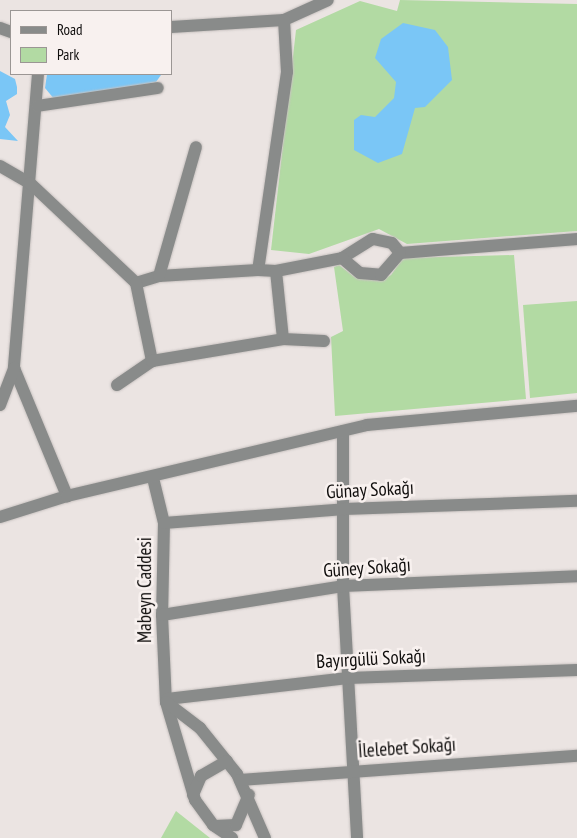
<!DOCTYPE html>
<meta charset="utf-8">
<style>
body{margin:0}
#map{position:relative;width:577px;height:838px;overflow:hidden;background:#ebe4e2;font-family:"PT Sans Narrow",sans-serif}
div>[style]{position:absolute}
.green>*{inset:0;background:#b2daa3}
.water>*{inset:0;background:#7ac6f6}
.roads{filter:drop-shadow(0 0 1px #c8c2c0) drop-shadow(0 0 1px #c8c2c0)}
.minor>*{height:12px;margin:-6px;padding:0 6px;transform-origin:6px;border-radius:6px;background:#898b8a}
.tertiary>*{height:12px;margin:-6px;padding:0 6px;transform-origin:6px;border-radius:6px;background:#898b8a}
span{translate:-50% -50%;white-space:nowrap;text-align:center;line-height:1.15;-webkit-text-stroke:5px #f8f1ef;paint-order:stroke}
.street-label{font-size:19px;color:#0f0d0c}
.legend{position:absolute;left:10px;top:10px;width:162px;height:65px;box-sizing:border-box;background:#f8f1ef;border:1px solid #9b9694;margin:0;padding:6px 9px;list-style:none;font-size:15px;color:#0f0d0c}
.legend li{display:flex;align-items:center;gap:10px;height:25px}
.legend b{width:25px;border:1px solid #9b9694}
</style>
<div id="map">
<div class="green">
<i style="clip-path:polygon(400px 0,577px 4px,577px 231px,407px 244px,379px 229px,309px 254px,271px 250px,296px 30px,360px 1px,397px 11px)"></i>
<i style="clip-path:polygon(514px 255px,526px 399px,335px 416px,331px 337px,343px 331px,334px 267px,339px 265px,356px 278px,380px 281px,391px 275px,403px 258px)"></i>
<i style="clip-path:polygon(577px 301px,577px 393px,530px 398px,523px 305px)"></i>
<i style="clip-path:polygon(176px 811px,210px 838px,161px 838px)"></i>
</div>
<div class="water">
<i style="clip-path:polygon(403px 23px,435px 30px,448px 47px,452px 80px,425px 107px,415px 108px,402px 154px,378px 163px,354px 150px,354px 120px,361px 115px,375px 117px,394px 98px,396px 82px,375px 58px,381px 39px)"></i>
<i style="clip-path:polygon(0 71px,15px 79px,17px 87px,17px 94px,6px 101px,10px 115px,5px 127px,18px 141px,0 139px)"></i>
<i style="clip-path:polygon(47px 74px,160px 74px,161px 75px,156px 82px,55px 100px,45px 88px)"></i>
</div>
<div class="roads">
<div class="minor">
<i style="left:284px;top:20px;width:48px;rotate:-24.4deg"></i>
<i style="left:171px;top:27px;width:113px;rotate:-3.5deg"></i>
<i style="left:284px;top:20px;width:52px;rotate:86.7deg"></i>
<i style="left:287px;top:72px;width:200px;rotate:98.3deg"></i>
<i style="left:258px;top:270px;width:18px;rotate:3deg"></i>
<i style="left:276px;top:271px;width:67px;rotate:-11.1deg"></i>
<i style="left:342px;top:258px;width:36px;rotate:-32deg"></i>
<i style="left:373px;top:239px;width:19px;rotate:12deg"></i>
<i style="left:392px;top:243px;width:13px;rotate:51deg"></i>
<i style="left:400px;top:253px;width:178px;rotate:-4.5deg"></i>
<i style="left:0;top:28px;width:12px;rotate:20deg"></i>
<i style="left:38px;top:74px;width:295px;rotate:94.7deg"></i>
<i style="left:14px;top:368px;width:139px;rotate:67.5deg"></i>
<i style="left:37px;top:106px;width:122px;rotate:-8.5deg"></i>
<i style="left:0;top:166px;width:34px;rotate:30deg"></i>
<i style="left:30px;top:183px;width:146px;rotate:43.3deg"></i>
<i style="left:136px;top:283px;width:24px;rotate:-17deg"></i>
<i style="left:159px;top:276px;width:99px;rotate:-3.5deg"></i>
<i style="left:342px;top:258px;width:23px;rotate:40deg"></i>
<i style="left:360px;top:273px;width:21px;rotate:5deg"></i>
<i style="left:381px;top:275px;width:29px;rotate:-49deg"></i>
<i style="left:159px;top:276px;width:134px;rotate:-74deg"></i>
<i style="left:136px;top:283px;width:80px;rotate:78.4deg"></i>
<i style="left:283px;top:339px;width:41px;rotate:2.8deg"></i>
<i style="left:117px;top:385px;width:42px;rotate:-34.4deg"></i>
<i style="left:152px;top:361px;width:133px;rotate:-9.5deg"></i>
<i style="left:283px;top:339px;width:68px;rotate:-95.9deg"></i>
<i style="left:0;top:405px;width:40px;rotate:-69deg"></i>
<i style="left:343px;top:431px;width:155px;rotate:90deg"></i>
<i style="left:343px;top:586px;width:252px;rotate:86.8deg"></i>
<i style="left:153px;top:478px;width:46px;rotate:76.3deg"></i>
<i style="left:164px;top:523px;width:92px;rotate:91.2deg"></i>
<i style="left:162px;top:615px;width:87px;rotate:87.4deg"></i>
<i style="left:166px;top:702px;width:102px;rotate:73.5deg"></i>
<i style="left:195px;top:800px;width:31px;rotate:54deg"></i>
<i style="left:213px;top:825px;width:23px;rotate:34deg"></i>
<i style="left:164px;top:523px;width:181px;rotate:-4.4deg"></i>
<i style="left:344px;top:509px;width:233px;rotate:-2deg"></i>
<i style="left:162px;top:615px;width:183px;rotate:-9.1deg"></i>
<i style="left:343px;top:586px;width:234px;rotate:-2.4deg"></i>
<i style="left:167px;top:699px;width:182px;rotate:-6.6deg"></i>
<i style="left:348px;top:678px;width:229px;rotate:-2deg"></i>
<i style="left:166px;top:702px;width:43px;rotate:37.4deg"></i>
<i style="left:200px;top:728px;width:59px;rotate:51.2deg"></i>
<i style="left:237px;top:774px;width:70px;rotate:66.4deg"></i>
<i style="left:240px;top:780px;width:338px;rotate:-4.1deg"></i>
<i style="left:193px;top:795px;width:21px;rotate:-67deg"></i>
<i style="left:201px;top:776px;width:30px;rotate:-30deg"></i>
<i style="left:215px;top:826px;width:21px;rotate:-3deg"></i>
<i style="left:236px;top:825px;width:33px;rotate:-67deg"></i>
</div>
<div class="tertiary">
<i style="left:0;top:517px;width:70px;rotate:-17.4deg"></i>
<i style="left:67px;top:496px;width:308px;rotate:-13.3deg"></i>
<i style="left:367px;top:425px;width:211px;rotate:-5.2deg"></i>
</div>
</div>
<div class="street-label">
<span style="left:370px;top:490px;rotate:-3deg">Günay Sokağı</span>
<span style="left:367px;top:568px;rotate:-4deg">Güney Sokağı</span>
<span style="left:145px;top:590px;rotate:-90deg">Mabeyn Caddesi</span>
<span style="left:371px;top:659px;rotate:-3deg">Bayırgülü Sokağı</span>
<span style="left:407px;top:748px;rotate:-4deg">İlelebet Sokağı</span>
</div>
<ul class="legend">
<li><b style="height:6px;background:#898b8a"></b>Road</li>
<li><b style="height:14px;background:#b2daa3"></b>Park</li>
</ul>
</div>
